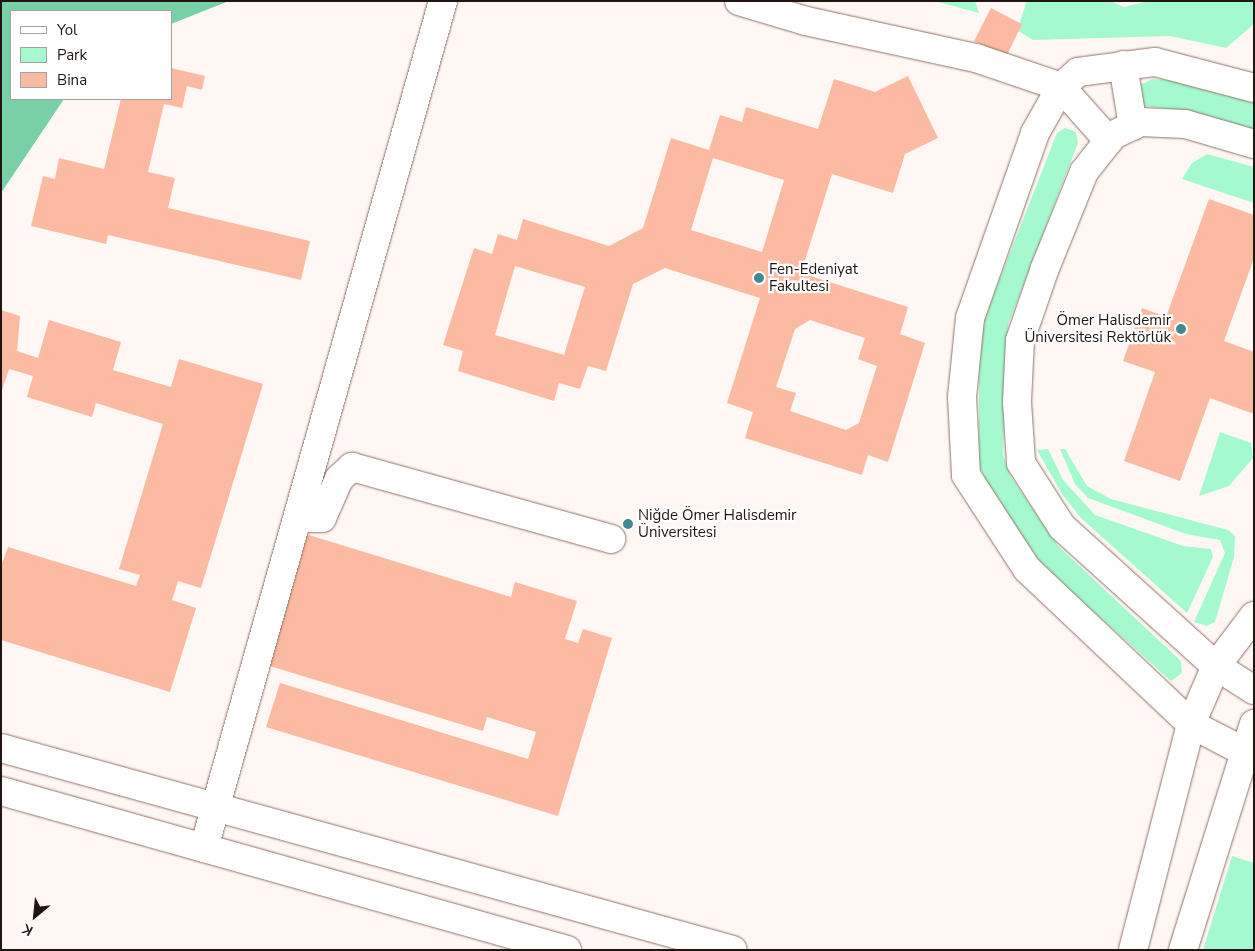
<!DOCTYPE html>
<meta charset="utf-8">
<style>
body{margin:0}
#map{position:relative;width:1255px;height:951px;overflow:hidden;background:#fef7f4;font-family:"Nunito Sans",sans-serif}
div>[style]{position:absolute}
.green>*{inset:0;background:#a4f9cf}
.forest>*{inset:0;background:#79d0a6}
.building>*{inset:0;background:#fbbaa1}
.roads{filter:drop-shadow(0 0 1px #907266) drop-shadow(0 0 1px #907266)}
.minor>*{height:28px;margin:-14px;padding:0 14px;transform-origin:14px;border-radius:14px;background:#fff}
.dots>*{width:14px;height:14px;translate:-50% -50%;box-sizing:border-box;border:2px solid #fff;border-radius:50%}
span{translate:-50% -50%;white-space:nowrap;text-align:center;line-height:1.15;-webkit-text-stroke:4.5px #fff;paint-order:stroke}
.poi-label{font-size:15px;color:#201510}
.left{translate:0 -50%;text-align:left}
.right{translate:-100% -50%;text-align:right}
.frame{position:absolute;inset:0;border:2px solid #201510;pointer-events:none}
.legend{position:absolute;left:10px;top:10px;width:162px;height:90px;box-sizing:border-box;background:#fff;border:1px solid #a6a19f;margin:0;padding:6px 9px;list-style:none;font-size:15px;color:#201510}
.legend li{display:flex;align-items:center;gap:10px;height:25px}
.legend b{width:25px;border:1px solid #a6a19f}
.north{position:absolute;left:10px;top:891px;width:50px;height:50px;-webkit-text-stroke:4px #fff;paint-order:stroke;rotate:208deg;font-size:14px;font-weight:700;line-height:20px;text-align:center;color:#201510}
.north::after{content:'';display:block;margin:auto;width:18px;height:22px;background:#201510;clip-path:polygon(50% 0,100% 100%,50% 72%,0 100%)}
</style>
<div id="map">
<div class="green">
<i style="clip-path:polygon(934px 1px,975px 1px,979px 13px)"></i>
<i style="clip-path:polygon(1027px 1px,1110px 1px,1124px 7px,1148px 1px,1254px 1px,1254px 24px,1226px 48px,1170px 36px,1033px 40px,1017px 30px)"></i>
<i style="clip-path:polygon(1152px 79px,1170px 80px,1254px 103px,1254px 130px,1184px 111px,1145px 106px,1135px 100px,1136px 87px)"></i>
<i style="clip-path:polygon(1065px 128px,1076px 132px,1078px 143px,1008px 325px,1003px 455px,1011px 477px,1059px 547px,1181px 661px,1182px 673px,1171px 681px,1043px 566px,989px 490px,979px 464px,979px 355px,984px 319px,1057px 133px)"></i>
<i style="clip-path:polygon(1207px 154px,1254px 167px,1254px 203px,1182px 179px,1192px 163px)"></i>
<i style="clip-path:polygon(1220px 432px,1251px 443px,1253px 458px,1229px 486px,1199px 496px)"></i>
<i style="clip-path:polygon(1048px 449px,1063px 480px,1095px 515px,1183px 546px,1211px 549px,1213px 557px,1187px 613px,1081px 518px,1062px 494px,1037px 450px)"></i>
<i style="clip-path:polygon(1060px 449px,1065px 449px,1087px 486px,1111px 499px,1228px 530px,1235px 536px,1234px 557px,1215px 622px,1207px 626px,1194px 622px,1225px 553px,1220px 540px,1186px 534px,1088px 498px,1075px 484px)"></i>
<i style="clip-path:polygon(1232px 856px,1254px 863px,1254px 950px,1203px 950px)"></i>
</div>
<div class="forest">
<i style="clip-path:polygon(1px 1px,229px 1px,171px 24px,171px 11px,11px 11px,11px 99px,64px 99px,1px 193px)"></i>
</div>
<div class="building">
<i style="clip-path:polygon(991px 8px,1022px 24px,1006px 57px,974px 41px)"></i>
<i style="clip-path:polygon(171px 68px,205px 76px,202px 90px,187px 86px,182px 108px,164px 104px,148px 172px,175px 178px,168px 208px,310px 241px,301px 280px,108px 235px,106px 244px,31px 226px,43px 176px,55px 179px,59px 158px,104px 169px,121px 99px,171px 99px)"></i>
<i style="clip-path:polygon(evenodd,908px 76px,938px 138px,905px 154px,893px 193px,832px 174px,801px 273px,908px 307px,900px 334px,925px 343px,888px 462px,868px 455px,862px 475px,745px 438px,753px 412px,727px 403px,760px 298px,665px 268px,633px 284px,606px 371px,588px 366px,580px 389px,559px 383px,554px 401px,458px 371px,463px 351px,443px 345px,474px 248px,492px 254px,498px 234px,517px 240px,523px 219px,609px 246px,643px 228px,671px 138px,709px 150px,720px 115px,742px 122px,746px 107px,818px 129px,834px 79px,875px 92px,908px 76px,713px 158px,784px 180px,762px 252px,691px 230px,713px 158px,908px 76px,515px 266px,585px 287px,564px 355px,495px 335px,515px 266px,908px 76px,810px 320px,865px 338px,858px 359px,877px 366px,859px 423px,846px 430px,790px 411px,796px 393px,776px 387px,795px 329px,810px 320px)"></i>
<i style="clip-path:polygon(1209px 199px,1254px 215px,1254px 258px,1224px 341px,1254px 352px,1254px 414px,1210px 398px,1180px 481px,1124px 461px,1155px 372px,1123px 361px,1142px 308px,1166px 317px)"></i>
<i style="clip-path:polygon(1px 310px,20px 316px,17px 351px,38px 358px,49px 320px,121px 342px,113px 370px,171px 387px,179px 359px,263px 384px,201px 588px,178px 581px,172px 600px,196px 608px,170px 692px,1px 640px,1px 566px,8px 547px,136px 586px,140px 575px,119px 569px,163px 424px,96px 403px,92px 417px,27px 397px,33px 376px,9px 369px,1px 393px)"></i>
<i style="clip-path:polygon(299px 532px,511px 597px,515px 582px,577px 601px,565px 639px,578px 643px,583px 629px,612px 638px,558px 816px,266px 727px,280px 683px,528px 759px,536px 732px,487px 717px,483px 731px,260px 663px)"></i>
</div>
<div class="roads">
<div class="minor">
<i style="left:739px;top:1px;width:70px;rotate:16.6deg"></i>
<i style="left:806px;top:21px;width:174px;rotate:12.3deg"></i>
<i style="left:976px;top:58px;width:90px;rotate:18.8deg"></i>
<i style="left:1061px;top:87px;width:72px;rotate:48.4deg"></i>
<i style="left:1123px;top:65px;width:62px;rotate:80.7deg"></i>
<i style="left:1254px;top:144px;width:72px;rotate:-163.8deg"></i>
<i style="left:1185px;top:124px;width:45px;rotate:-177.5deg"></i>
<i style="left:1140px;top:122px;width:30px;rotate:154deg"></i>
<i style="left:1113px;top:135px;width:47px;rotate:128.1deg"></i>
<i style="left:1084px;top:172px;width:104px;rotate:112.1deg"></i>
<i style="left:1045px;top:268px;width:76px;rotate:109.1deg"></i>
<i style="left:1020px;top:340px;width:62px;rotate:92.8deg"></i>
<i style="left:1017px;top:402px;width:61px;rotate:86.2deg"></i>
<i style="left:1021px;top:463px;width:76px;rotate:57.4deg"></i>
<i style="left:1062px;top:527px;width:207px;rotate:42.1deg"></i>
<i style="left:1216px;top:666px;width:45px;rotate:32.3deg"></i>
<i style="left:299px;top:511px;width:12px;rotate:35deg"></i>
<i style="left:309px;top:518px;width:13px"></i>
<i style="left:322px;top:518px;width:43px;rotate:-66.4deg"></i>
<i style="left:339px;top:479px;width:18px;rotate:-43deg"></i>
<i style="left:352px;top:467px;width:269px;rotate:15.5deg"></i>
<i style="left:1px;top:748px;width:759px;rotate:15.43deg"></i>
<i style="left:1243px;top:751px;width:59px;rotate:-152.6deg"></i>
<i style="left:1191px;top:724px;width:226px;rotate:-136.6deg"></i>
<i style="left:1027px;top:569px;width:112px;rotate:-123deg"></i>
<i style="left:966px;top:475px;width:78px;rotate:-92.9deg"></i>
<i style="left:962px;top:397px;width:79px;rotate:-84.2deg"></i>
<i style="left:970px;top:318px;width:196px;rotate:-70.6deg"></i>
<i style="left:1035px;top:133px;width:53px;rotate:-60.5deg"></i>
<i style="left:1061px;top:87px;width:23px;rotate:-41deg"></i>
<i style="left:1078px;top:72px;width:78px;rotate:-7.4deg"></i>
<i style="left:1155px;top:62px;width:102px;rotate:14.7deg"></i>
<i style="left:1px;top:791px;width:588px;rotate:15.69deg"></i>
<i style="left:204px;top:848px;width:880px;rotate:-74.24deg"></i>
<i style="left:1133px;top:950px;width:233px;rotate:-75.6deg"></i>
<i style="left:1191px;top:724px;width:63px;rotate:-66.7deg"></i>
<i style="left:1216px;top:666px;width:63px;rotate:-52.8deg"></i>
<i style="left:1183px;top:950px;width:237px;rotate:-72.6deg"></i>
</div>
</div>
<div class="dots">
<i style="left:759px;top:278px;background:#418892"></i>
<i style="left:1181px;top:329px;background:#418892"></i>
<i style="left:628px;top:524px;background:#418892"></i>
</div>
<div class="poi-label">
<span class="left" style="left:769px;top:278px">Fen-Edeniyat<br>Fakultesi</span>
<span class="right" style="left:1171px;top:329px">Ömer Halisdemir<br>Üniversitesi Rektörlük</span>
<span class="left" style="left:638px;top:524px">Niğde Ömer Halisdemir<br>Üniversitesi</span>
</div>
<div class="frame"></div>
<ul class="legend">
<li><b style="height:6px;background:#fff"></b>Yol</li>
<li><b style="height:14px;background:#a4f9cf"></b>Park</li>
<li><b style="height:14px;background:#fbbaa1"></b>Bina</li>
</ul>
<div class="north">K</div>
</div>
